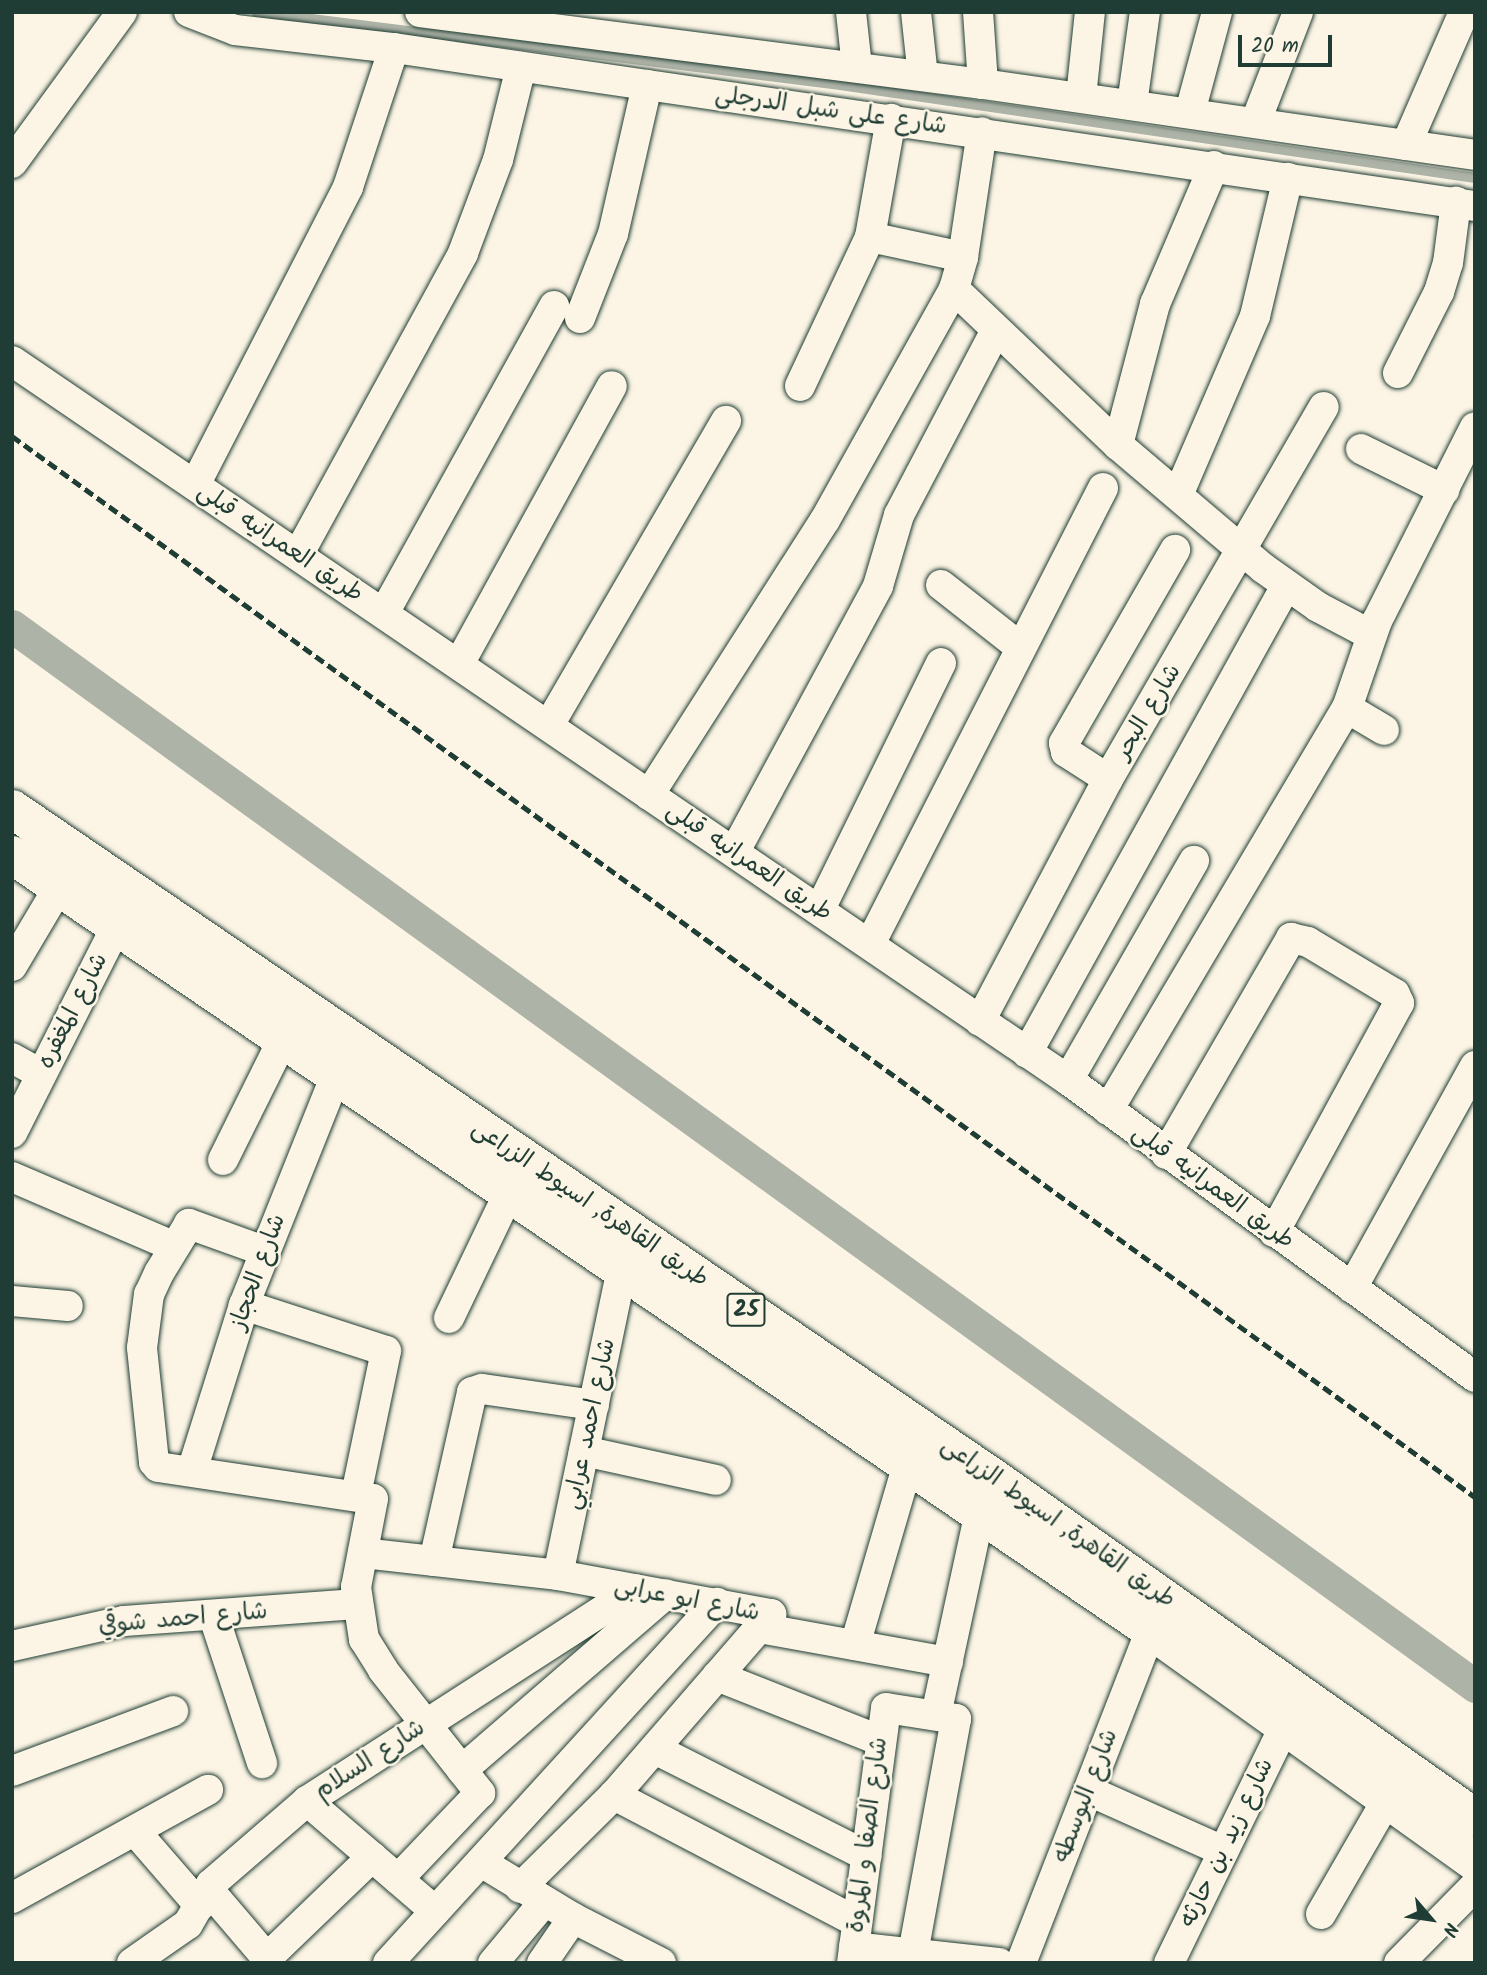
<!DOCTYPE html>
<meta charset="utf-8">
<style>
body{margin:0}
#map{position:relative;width:1487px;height:1975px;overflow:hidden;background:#fcf5e5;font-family:Kalam,"Playpen Sans Arabic",sans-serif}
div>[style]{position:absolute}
.stream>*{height:10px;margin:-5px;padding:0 5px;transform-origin:5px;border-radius:5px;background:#aeb3a7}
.canal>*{height:33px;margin:-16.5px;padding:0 16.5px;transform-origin:16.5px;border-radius:16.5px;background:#aeb3a7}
.roads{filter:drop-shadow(0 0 2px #1f3d34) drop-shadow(0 0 2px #1f3d34)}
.minor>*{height:30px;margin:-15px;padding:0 15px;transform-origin:15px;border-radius:15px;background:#fcf5e5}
.highway>*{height:38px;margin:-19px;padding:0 19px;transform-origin:19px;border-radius:19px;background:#fcf5e5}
.rail>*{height:5px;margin-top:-2.5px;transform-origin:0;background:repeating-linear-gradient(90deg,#1f3d34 0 10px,transparent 0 15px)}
span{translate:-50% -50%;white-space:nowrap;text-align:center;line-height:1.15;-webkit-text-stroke:5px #fcf5e5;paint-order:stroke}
.shield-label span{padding:2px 5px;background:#fcf5e5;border:2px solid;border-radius:5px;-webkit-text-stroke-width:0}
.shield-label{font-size:23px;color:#1f3d34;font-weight:700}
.street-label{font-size:24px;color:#1f3d34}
.frame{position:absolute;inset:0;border:14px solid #1f3d34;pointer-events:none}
.north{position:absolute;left:1396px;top:1884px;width:70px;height:70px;-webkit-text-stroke:5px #fcf5e5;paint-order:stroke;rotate:119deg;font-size:19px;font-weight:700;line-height:28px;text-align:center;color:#1f3d34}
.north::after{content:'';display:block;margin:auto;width:24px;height:32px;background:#1f3d34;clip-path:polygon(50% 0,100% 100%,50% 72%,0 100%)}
.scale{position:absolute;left:1238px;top:35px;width:94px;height:32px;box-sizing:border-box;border:4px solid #1f3d34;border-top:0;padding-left:9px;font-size:21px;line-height:24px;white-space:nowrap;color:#1f3d34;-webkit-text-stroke:5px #fcf5e5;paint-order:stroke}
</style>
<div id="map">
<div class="stream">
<i style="left:256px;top:12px;width:589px;rotate:7.13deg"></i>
<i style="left:840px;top:85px;width:642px;rotate:8.33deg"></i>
</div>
<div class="canal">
<i style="left:12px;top:626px;width:1807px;rotate:35.92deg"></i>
</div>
<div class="roads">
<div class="minor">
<i style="left:189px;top:12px;width:49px;rotate:21.4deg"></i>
<i style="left:235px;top:30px;width:160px;rotate:6.5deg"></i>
<i style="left:394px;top:48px;width:1092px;rotate:8.32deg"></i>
<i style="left:420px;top:12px;width:568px;rotate:7.29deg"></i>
<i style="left:983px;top:84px;width:497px;rotate:8.2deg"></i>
<i style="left:851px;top:12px;width:55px;rotate:83.8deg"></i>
<i style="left:916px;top:12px;width:64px;rotate:83.8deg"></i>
<i style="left:978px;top:12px;width:72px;rotate:86deg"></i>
<i style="left:1081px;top:97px;width:85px;rotate:-84deg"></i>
<i style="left:1132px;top:104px;width:93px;rotate:-82deg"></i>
<i style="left:1190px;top:112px;width:104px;rotate:-74.9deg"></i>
<i style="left:1256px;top:121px;width:117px;rotate:-68.9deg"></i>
<i style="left:1406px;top:145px;width:145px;rotate:-66.4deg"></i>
<i style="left:12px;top:163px;width:187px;rotate:-53.9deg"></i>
<i style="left:870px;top:237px;width:95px;rotate:12.1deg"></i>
<i style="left:954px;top:289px;width:226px;rotate:43.6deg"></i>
<i style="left:1118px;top:445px;width:190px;rotate:40.3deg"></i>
<i style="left:1263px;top:568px;width:67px;rotate:35.3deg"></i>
<i style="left:1318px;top:607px;width:60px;rotate:27.8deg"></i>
<i style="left:580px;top:318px;width:90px;rotate:-68.6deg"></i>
<i style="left:613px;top:234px;width:153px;rotate:-77.1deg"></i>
<i style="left:12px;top:361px;width:1278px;rotate:34.25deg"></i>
<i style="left:1068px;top:1080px;width:504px;rotate:36.12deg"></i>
<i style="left:1398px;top:373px;width:91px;rotate:-63.2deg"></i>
<i style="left:1439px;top:292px;width:30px;rotate:-73deg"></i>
<i style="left:1448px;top:263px;width:62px;rotate:-82.5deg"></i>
<i style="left:800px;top:386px;width:165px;rotate:-64.8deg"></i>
<i style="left:870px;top:237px;width:120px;rotate:-79.9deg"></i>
<i style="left:1118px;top:445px;width:146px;rotate:-75.3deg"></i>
<i style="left:1155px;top:304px;width:150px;rotate:-66.9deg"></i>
<i style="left:1361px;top:449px;width:93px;rotate:26.3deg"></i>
<i style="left:195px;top:485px;width:335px;rotate:-62.8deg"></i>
<i style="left:348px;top:187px;width:146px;rotate:-71.7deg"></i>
<i style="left:1178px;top:495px;width:195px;rotate:-66.7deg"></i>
<i style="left:1255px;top:316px;width:142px;rotate:-76.6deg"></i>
<i style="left:298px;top:555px;width:344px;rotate:-61.3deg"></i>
<i style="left:463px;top:253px;width:99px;rotate:-69.4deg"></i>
<i style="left:498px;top:160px;width:96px;rotate:-76.1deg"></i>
<i style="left:941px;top:585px;width:100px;rotate:38.1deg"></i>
<i style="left:384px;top:613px;width:351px;rotate:-61deg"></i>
<i style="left:459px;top:664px;width:317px;rotate:-61.2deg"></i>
<i style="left:1347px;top:708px;width:43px;rotate:30.7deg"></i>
<i style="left:549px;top:725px;width:352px;rotate:-59.8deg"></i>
<i style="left:1108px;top:779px;width:50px;rotate:-147.3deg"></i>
<i style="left:1066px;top:752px;width:9px;rotate:-103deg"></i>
<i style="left:1064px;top:743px;width:223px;rotate:-60.1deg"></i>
<i style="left:649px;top:795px;width:326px;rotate:-57.4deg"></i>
<i style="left:825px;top:520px;width:265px;rotate:-60.8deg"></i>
<i style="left:954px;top:289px;width:33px;rotate:-74deg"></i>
<i style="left:963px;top:257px;width:126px;rotate:-81.4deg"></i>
<i style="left:735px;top:851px;width:301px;rotate:-61.6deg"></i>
<i style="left:878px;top:586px;width:74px;rotate:-73.5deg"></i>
<i style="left:899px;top:515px;width:209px;rotate:-62.3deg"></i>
<i style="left:820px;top:909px;width:274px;rotate:-63.8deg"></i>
<i style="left:870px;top:944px;width:512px;rotate:-62.93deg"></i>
<i style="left:12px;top:966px;width:92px;rotate:-59.3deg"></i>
<i style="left:980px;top:1021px;width:274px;rotate:-62.1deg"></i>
<i style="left:1108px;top:779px;width:430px;rotate:-59.9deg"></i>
<i style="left:1027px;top:1053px;width:534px;rotate:-60.99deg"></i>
<i style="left:12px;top:1058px;width:33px;rotate:29deg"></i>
<i style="left:1068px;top:1080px;width:253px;rotate:-60.1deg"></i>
<i style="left:1108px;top:1110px;width:468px;rotate:-59.3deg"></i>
<i style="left:1347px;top:708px;width:92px;rotate:-71deg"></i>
<i style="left:1377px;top:621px;width:217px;rotate:-63.2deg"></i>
<i style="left:12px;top:1133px;width:231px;rotate:-63.2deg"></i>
<i style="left:1166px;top:1154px;width:250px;rotate:-59.9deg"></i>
<i style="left:1291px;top:938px;width:17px;rotate:13deg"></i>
<i style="left:1308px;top:942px;width:101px;rotate:30.9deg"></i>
<i style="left:1395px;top:994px;width:10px;rotate:66deg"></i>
<i style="left:1399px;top:1003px;width:261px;rotate:118.6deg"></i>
<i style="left:223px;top:1160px;width:133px;rotate:-63.6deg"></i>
<i style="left:12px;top:1177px;width:175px;rotate:23.2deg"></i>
<i style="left:264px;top:1251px;width:80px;rotate:-160.2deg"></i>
<i style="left:189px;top:1224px;width:57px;rotate:121.5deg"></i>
<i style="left:159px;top:1273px;width:23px;rotate:115deg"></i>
<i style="left:149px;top:1294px;width:54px;rotate:97.4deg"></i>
<i style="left:142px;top:1348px;width:115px;rotate:84deg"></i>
<i style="left:154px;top:1462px;width:6px;rotate:51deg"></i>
<i style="left:158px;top:1467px;width:217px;rotate:8.5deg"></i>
<i style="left:373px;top:1499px;width:90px;rotate:100.9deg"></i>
<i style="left:356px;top:1587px;width:53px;rotate:81.3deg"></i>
<i style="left:364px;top:1639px;width:36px;rotate:58deg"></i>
<i style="left:383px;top:1670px;width:157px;rotate:51.7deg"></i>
<i style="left:480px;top:1793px;width:119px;rotate:133.6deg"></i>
<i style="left:1352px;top:1288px;width:254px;rotate:-61deg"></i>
<i style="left:12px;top:1301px;width:56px;rotate:5.1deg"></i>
<i style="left:244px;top:1305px;width:149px;rotate:17.9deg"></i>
<i style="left:386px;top:1351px;width:147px;rotate:101.8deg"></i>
<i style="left:449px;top:1318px;width:136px;rotate:-64.4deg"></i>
<i style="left:584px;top:1451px;width:135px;rotate:12.4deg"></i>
<i style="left:192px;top:1471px;width:174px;rotate:-72.6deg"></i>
<i style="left:244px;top:1305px;width:245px;rotate:-68.2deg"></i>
<i style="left:363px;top:1553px;width:196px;rotate:6.4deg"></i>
<i style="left:558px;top:1575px;width:217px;rotate:10.4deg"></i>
<i style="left:771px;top:1614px;width:240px;rotate:130.9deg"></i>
<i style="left:614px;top:1795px;width:132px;rotate:135.3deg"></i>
<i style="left:434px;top:1561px;width:173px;rotate:-77.3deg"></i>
<i style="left:472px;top:1392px;width:10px;rotate:-17deg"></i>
<i style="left:482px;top:1389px;width:113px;rotate:8.1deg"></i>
<i style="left:558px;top:1575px;width:309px;rotate:-78.2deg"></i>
<i style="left:214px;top:1617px;width:154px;rotate:71.8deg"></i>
<i style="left:759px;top:1628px;width:192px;rotate:10.2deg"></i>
<i style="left:855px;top:1645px;width:185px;rotate:-73.7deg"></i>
<i style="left:12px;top:1646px;width:115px;rotate:-12.6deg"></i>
<i style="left:124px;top:1621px;width:233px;rotate:-4.2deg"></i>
<i style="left:717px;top:1676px;width:174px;rotate:21.6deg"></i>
<i style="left:936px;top:1715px;width:204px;rotate:-77.8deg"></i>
<i style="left:655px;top:1749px;width:237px;rotate:26.8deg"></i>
<i style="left:462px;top:1770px;width:269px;rotate:-40.8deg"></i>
<i style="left:12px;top:1771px;width:172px;rotate:-20.4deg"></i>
<i style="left:1089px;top:1791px;width:147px;rotate:24.1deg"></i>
<i style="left:614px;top:1795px;width:274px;rotate:27.6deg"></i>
<i style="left:307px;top:1801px;width:169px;rotate:40.7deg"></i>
<i style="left:135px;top:1831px;width:99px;rotate:49.1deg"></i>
<i style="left:481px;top:1862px;width:108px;rotate:31.3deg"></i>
<i style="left:573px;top:1918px;width:99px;rotate:27.1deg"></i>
<i style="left:208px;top:1889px;width:91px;rotate:49.5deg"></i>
<i style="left:267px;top:1958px;width:146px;rotate:-43.9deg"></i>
<i style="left:12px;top:1898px;width:224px;rotate:-28.9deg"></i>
<i style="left:1321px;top:1914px;width:134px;rotate:-60deg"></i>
<i style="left:854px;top:1947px;width:146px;rotate:6.3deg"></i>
<i style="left:132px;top:1963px;width:68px;rotate:-34.9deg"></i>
<i style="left:188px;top:1924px;width:46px;rotate:-60.1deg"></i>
<i style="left:211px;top:1884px;width:127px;rotate:-40.8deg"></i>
<i style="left:307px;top:1801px;width:391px;rotate:-32.8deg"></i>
<i style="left:388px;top:1963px;width:488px;rotate:-47.6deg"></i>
<i style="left:493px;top:1963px;width:80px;rotate:-50.1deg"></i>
<i style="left:542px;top:1963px;width:55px;rotate:-55.4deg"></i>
<i style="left:852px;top:1963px;width:257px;rotate:-82.4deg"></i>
<i style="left:886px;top:1708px;width:71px;rotate:8.9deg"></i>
<i style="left:956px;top:1719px;width:238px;rotate:100.4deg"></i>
<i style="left:1021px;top:1963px;width:357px;rotate:-68.7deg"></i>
<i style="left:1169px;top:1963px;width:267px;rotate:-64deg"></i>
<i style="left:1399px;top:1963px;width:108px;rotate:-45.4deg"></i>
</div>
<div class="highway">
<i style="left:12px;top:809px;width:1190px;rotate:34.28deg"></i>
<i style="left:995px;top:1479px;width:588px;rotate:35.23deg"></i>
<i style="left:12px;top:855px;width:1378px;rotate:34.23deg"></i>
<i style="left:1151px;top:1630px;width:398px;rotate:35.6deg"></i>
</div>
</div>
<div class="rail">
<i style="left:12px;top:436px;width:1807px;rotate:35.95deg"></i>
</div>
<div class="shield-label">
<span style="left:746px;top:1310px">25</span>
</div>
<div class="street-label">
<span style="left:831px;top:111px;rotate:8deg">شارع على شبل الدرجلى</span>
<span style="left:280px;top:543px;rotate:34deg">طريق العمرانيه قبلى</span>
<span style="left:1148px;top:712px;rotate:-59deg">شارع البحر</span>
<span style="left:749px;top:862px;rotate:34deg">طريق العمرانيه قبلى</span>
<span style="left:73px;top:1011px;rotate:-63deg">شارع المغفره</span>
<span style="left:1213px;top:1187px;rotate:36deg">طريق العمرانيه قبلى</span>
<span style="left:590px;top:1204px;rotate:34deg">طريق القاهرة, اسيوط الزراعى</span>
<span style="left:258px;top:1272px;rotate:-70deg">شارع الحجاز</span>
<span style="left:590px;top:1424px;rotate:-78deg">شارع احمد عرابي</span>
<span style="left:1058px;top:1523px;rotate:35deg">طريق القاهرة, اسيوط الزراعى</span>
<span style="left:687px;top:1600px;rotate:11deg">شارع ابو عرابى</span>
<span style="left:183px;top:1619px;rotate:-5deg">شارع احمد شوقي</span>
<span style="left:370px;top:1760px;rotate:-33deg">شارع السلام</span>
<span style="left:1086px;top:1796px;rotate:-69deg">شارع البوسطه</span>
<span style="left:868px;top:1835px;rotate:-83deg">شارع الصفا و المروة</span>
<span style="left:1227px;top:1843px;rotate:-64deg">شارع زيد بن حارثه</span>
</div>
<div class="frame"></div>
<div class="north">N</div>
<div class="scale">20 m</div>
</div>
